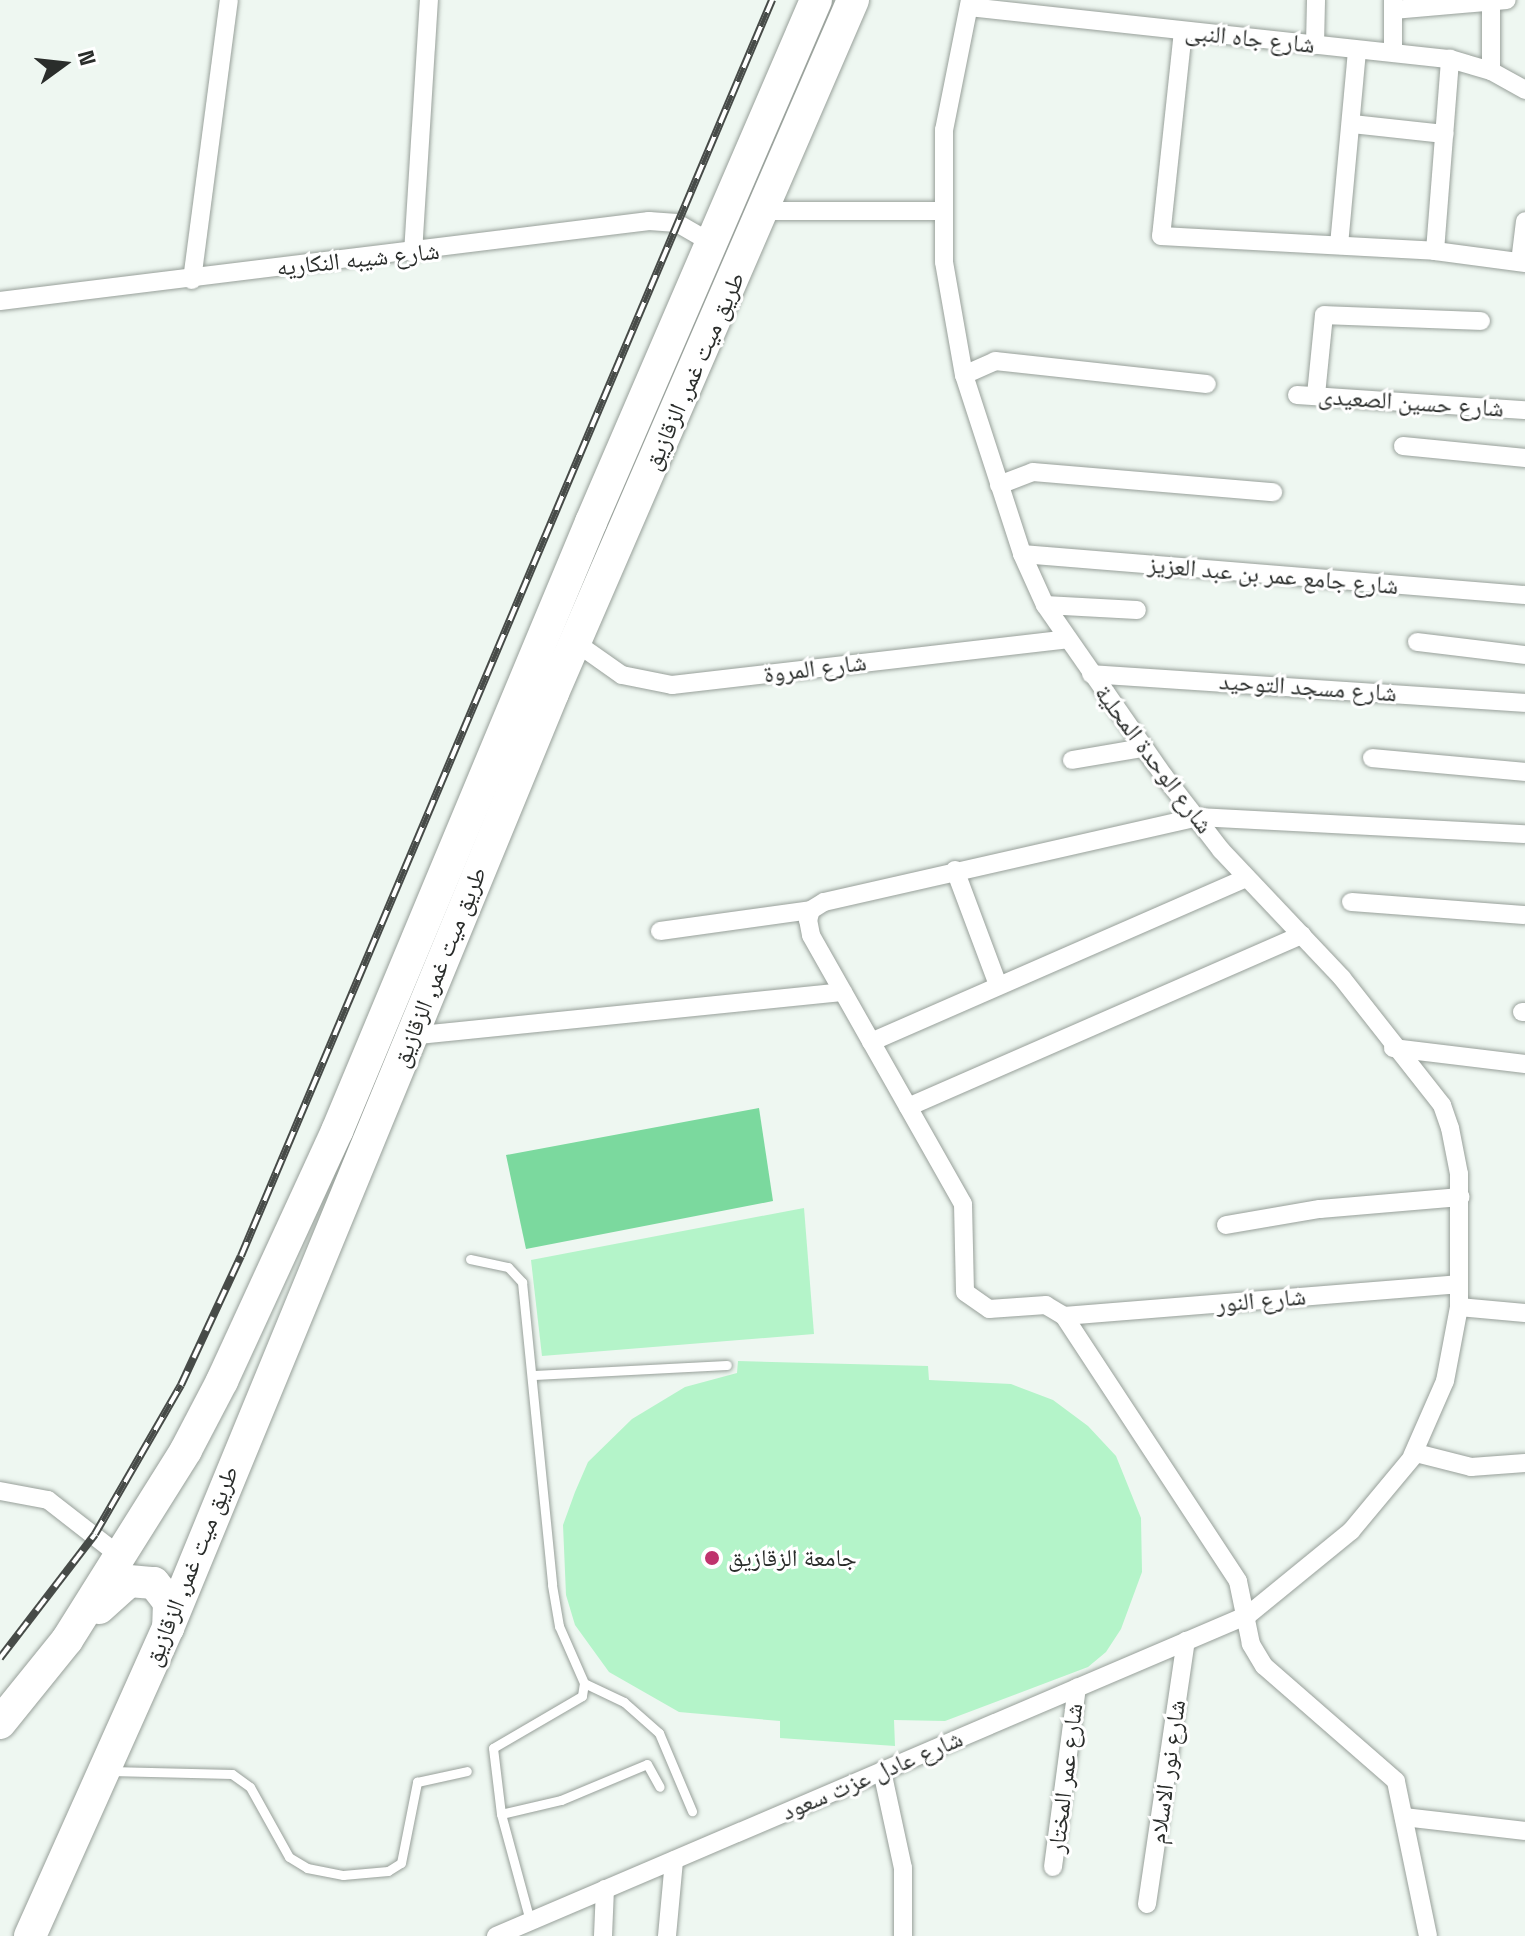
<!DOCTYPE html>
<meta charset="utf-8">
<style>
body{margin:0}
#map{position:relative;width:1525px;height:1936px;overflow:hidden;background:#eef7f1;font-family:"Space Grotesk","Noto Naskh Arabic",sans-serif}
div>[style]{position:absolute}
.green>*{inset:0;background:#b4f4c9}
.water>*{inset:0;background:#7bd99e}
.roads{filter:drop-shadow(0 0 2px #98a09a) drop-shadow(0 0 2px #98a09a)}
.lane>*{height:9px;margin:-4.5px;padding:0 4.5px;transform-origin:4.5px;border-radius:4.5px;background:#fff}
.street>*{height:18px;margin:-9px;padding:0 9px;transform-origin:9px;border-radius:9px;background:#fff}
.highway>*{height:32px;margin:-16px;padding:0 16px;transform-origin:16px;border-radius:16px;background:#fff}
.rail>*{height:8px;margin-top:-4px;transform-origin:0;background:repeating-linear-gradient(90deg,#fff 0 15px,#474b48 0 30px);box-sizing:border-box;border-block:2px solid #474b48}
.dots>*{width:22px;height:22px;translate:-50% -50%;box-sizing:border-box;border:4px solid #fff;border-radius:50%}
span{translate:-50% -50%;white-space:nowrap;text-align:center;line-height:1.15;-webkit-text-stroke:6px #fff;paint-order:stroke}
.street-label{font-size:24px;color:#2a2d2b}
.poi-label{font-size:24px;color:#2a2d2b}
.left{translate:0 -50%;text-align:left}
.north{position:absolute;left:24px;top:24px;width:80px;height:80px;-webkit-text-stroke:6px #fff;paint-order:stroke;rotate:75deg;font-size:22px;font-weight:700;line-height:32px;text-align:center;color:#2a2d2b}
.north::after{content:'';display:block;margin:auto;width:28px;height:36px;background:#2a2d2b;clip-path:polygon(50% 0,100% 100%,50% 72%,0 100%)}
</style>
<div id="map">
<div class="green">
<i style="clip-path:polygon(804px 1208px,814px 1334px,542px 1356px,531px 1260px)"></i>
<i style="clip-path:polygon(738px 1361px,928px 1366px,929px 1380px,1011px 1384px,1053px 1400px,1088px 1426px,1116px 1456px,1141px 1518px,1142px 1572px,1121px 1629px,1106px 1652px,1088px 1667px,945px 1721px,894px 1720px,895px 1746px,780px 1738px,780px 1721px,679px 1712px,609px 1672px,575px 1625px,566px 1595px,563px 1525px,575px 1492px,588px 1462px,632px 1419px,685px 1387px,737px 1373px)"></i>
</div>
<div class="water">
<i style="clip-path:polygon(759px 1108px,773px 1201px,526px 1249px,506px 1155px)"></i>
</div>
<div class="roads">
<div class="lane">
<i style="left:470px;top:1259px;width:39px;rotate:12deg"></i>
<i style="left:508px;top:1267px;width:21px;rotate:47deg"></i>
<i style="left:522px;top:1282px;width:304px;rotate:84.3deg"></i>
<i style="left:552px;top:1585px;width:42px;rotate:80.3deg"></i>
<i style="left:559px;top:1626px;width:62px;rotate:66.3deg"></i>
<i style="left:584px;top:1683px;width:13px;rotate:99deg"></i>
<i style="left:582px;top:1696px;width:103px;rotate:149.7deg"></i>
<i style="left:493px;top:1748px;width:66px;rotate:83.1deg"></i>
<i style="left:501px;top:1814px;width:111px;rotate:74.8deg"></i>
<i style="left:534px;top:1375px;width:193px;rotate:-3deg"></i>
<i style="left:584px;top:1683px;width:44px;rotate:25.4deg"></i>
<i style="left:624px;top:1702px;width:47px;rotate:41.5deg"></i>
<i style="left:659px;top:1733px;width:85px;rotate:67.1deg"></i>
<i style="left:110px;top:1771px;width:122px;rotate:1.4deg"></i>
<i style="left:232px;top:1774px;width:22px;rotate:36deg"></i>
<i style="left:250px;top:1787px;width:80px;rotate:60.9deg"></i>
<i style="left:289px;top:1857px;width:21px;rotate:31deg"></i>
<i style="left:307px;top:1868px;width:37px;rotate:11deg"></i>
<i style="left:343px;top:1875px;width:45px;rotate:-5.1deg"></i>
<i style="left:388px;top:1871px;width:15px;rotate:-32deg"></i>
<i style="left:401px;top:1863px;width:83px;rotate:-78.8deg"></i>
<i style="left:417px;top:1782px;width:51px;rotate:-12.4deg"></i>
<i style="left:501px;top:1814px;width:62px;rotate:-13.1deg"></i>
<i style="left:561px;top:1800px;width:93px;rotate:-22.7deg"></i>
<i style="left:647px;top:1764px;width:26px;rotate:61deg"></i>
</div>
<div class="street">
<i style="left:970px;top:0;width:133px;rotate:101.3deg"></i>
<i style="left:944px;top:130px;width:132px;rotate:90deg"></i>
<i style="left:944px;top:262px;width:115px;rotate:80deg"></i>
<i style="left:964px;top:375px;width:188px;rotate:72deg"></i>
<i style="left:1022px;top:554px;width:56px;rotate:65.7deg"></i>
<i style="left:1045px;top:605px;width:208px;rotate:55.2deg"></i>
<i style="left:1164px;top:776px;width:93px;rotate:52.4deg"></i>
<i style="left:1221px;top:850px;width:176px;rotate:46.6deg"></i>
<i style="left:1342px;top:978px;width:162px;rotate:51.8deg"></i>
<i style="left:1442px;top:1105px;width:24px;rotate:71deg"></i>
<i style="left:1450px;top:1128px;width:47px;rotate:78.9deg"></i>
<i style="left:1459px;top:1174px;width:133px;rotate:90deg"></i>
<i style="left:1459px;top:1307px;width:75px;rotate:100.7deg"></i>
<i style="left:1445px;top:1381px;width:82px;rotate:113.7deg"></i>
<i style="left:969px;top:7px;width:484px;rotate:6.2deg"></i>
<i style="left:1450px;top:59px;width:43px;rotate:16.3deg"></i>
<i style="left:1491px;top:71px;width:39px;rotate:29deg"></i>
<i style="left:1393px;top:10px;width:114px;rotate:-5deg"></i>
<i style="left:1183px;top:31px;width:206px;rotate:96.1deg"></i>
<i style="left:1161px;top:236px;width:274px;rotate:3.1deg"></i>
<i style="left:1435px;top:251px;width:91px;rotate:7.6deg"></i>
<i style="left:1315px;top:45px;width:45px;rotate:-88.7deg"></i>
<i style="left:1393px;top:52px;width:52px;rotate:-90deg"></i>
<i style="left:1491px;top:71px;width:71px;rotate:-90deg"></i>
<i style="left:1352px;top:124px;width:93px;rotate:6.2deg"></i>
<i style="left:765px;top:211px;width:175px"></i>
<i style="left:1339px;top:245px;width:196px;rotate:-84.7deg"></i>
<i style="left:1435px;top:251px;width:193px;rotate:-85.5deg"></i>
<i style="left:413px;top:253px;width:254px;rotate:-86.4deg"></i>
<i style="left:1520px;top:262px;width:41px;rotate:-83deg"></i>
<i style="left:192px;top:280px;width:282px;rotate:-82.5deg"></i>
<i style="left:0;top:301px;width:654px;rotate:-7.03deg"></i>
<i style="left:649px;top:221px;width:28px;rotate:4deg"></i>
<i style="left:677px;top:223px;width:39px;rotate:30deg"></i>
<i style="left:964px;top:375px;width:34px;rotate:-24deg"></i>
<i style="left:995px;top:361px;width:213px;rotate:6.2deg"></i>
<i style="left:1297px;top:395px;width:228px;rotate:3.8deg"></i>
<i style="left:1316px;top:395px;width:80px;rotate:-84.3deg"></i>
<i style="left:1324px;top:315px;width:157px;rotate:2.2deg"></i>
<i style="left:1403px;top:446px;width:123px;rotate:5.6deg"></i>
<i style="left:999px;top:485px;width:36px;rotate:-21deg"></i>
<i style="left:1033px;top:472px;width:241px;rotate:4.8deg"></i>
<i style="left:1022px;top:554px;width:505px;rotate:4.66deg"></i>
<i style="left:1045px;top:605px;width:92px;rotate:3.1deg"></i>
<i style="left:575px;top:642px;width:57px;rotate:35.1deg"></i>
<i style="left:622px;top:675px;width:51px;rotate:11.3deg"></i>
<i style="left:672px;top:685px;width:398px;rotate:-6.6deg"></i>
<i style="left:1417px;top:642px;width:109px;rotate:6.9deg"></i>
<i style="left:1091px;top:674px;width:435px;rotate:3.8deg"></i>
<i style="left:1372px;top:758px;width:154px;rotate:5.2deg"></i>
<i style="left:1072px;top:760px;width:72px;rotate:-9.6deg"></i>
<i style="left:955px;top:870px;width:123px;rotate:69.5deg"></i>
<i style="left:1351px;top:902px;width:174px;rotate:4.3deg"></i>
<i style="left:660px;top:931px;width:152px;rotate:-7.9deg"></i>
<i style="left:1522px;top:1012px;width:3px"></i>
<i style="left:410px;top:1036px;width:435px;rotate:-5.8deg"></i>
<i style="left:871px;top:1042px;width:410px;rotate:-23.6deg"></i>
<i style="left:1393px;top:1048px;width:133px;rotate:6.9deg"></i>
<i style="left:908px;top:1107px;width:430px;rotate:-23.6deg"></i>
<i style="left:1226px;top:1225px;width:95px;rotate:-9.7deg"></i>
<i style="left:1320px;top:1209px;width:141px;rotate:-4.9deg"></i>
<i style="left:1459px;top:1307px;width:66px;rotate:5.2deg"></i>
<i style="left:1064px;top:1316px;width:395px;rotate:-4.6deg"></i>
<i style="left:0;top:1491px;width:49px;rotate:10.6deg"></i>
<i style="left:48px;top:1500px;width:91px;rotate:37.9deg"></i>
<i style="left:882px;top:1771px;width:99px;rotate:77.8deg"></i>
<i style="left:903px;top:1868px;width:68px;rotate:90deg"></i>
<i style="left:1404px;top:1817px;width:122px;rotate:6.6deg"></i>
<i style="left:1053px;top:1867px;width:181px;rotate:-82.4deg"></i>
<i style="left:1147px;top:1904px;width:266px;rotate:-81.6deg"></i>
<i style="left:496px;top:1936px;width:818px;rotate:-23.12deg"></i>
<i style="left:1248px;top:1615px;width:133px;rotate:-39.2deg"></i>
<i style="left:1351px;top:1531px;width:102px;rotate:-50.2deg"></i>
<i style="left:1416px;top:1453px;width:57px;rotate:14.3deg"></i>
<i style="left:1471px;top:1467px;width:54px;rotate:-4.2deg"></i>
<i style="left:603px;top:1936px;width:47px;rotate:-87.6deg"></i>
<i style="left:667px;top:1936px;width:76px;rotate:-84.7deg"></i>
<i style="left:1428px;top:1936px;width:158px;rotate:-101.7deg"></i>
<i style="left:1396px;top:1781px;width:175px;rotate:-138.9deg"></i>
<i style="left:1264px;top:1666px;width:26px;rotate:-121deg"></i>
<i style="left:1251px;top:1644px;width:64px;rotate:-101.7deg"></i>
<i style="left:1238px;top:1581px;width:317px;rotate:-123.3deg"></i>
<i style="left:1064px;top:1316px;width:21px;rotate:-149deg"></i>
<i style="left:1046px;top:1305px;width:57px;rotate:176deg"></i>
<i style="left:989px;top:1309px;width:29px;rotate:-145deg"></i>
<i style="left:965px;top:1292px;width:88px;rotate:-91.3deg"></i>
<i style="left:963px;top:1204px;width:309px;rotate:-119.5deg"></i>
<i style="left:811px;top:935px;width:15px;rotate:-101deg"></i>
<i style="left:808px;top:920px;width:10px;rotate:-73deg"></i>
<i style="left:811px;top:910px;width:15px;rotate:-32deg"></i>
<i style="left:824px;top:902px;width:383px;rotate:-12.8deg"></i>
<i style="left:1197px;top:817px;width:328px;rotate:3deg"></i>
</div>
<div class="highway">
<i style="left:99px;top:1608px;width:40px;rotate:-42deg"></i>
<i style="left:129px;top:1581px;width:25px;rotate:5deg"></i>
<i style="left:154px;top:1583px;width:24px;rotate:52deg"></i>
<i style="left:169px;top:1602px;width:26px;rotate:92deg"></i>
<i style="left:0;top:1723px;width:107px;rotate:-51.1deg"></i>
<i style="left:67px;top:1640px;width:224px;rotate:-57.9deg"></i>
<i style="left:186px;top:1450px;width:78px;rotate:-62.4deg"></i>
<i style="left:222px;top:1381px;width:275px;rotate:-65.3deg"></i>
<i style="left:337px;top:1131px;width:660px;rotate:-67.36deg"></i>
<i style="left:591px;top:522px;width:568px;rotate:-66.68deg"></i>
<i style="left:30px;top:1936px;width:338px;rotate:-65.9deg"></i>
<i style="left:168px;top:1628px;width:1011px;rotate:-67.62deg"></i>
<i style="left:553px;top:693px;width:755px;rotate:-66.59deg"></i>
</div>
</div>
<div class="rail">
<i style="left:0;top:1658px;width:156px;rotate:-52.5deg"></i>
<i style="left:95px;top:1534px;width:172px;rotate:-60deg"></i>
<i style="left:181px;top:1385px;width:142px;rotate:-65.1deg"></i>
<i style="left:241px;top:1256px;width:1364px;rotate:-67.08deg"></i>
</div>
<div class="dots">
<i style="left:712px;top:1558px;background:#bf346d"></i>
</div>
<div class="street-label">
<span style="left:1250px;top:38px;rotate:6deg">شارع جاه النبى</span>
<span style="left:358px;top:259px;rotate:-6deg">شارع شيبه النكاريه</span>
<span style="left:694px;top:371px;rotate:-66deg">طريق ميت غمر, الزقازيق</span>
<span style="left:1411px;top:402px;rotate:4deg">شارع حسين الصعيدى</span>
<span style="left:1273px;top:575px;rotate:5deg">شارع جامع عمر بن عبد العزيز</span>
<span style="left:815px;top:668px;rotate:-7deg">شارع المروة</span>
<span style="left:1308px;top:687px;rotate:4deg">شارع مسجد التوحيد</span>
<span style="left:1154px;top:759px;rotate:53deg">شارع الوحدة المحلية</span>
<span style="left:439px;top:967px;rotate:-68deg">طريق ميت غمر, الزقازيق</span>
<span style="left:1261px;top:1300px;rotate:-5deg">شارع النور</span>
<span style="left:191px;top:1566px;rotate:-68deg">طريق ميت غمر, الزقازيق</span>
<span style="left:1167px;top:1772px;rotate:-82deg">شارع نور الاسلام</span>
<span style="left:872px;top:1775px;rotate:-23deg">شارع عادل عزت سعود</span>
<span style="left:1065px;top:1778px;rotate:-83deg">شارع عمر المختار</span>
</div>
<div class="poi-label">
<span class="left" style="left:728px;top:1558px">جامعة الزقازيق</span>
</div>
<div class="north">N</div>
</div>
